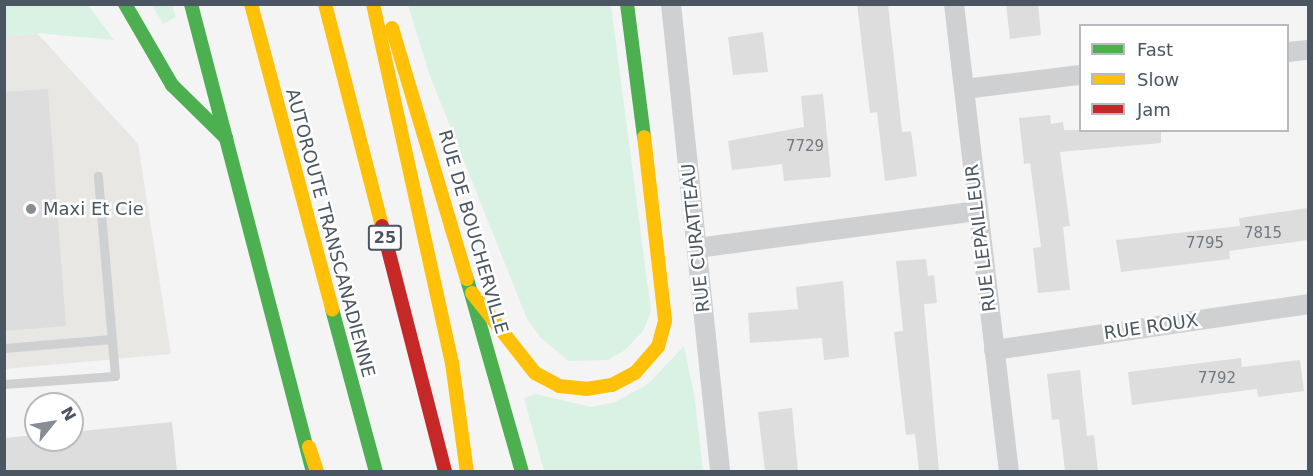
<!DOCTYPE html>
<style>
body{margin:0}
#map{position:relative;width:1313px;height:476px;overflow:hidden;background:#f4f4f4;font-family:"DejaVu Sans",sans-serif}
div>[style]{position:absolute}
.commercial>*{inset:0;background:#e8e7e3}
.green>*{inset:0;background:#d9f2e3}
.building>*{inset:0;background:#ddddde}
.lane>*{height:9px;margin:-4.5px;padding:0 4.5px;transform-origin:4.5px;border-radius:4.5px;background:#ced0d2}
.street>*{height:20px;margin:-10px;padding:0 10px;transform-origin:10px;border-radius:10px;background:#ced0d2}
.fast>*{height:14px;margin:-7px;padding:0 7px;transform-origin:7px;border-radius:7px;background:#4caf50}
.slow>*{height:14px;margin:-7px;padding:0 7px;transform-origin:7px;border-radius:7px;background:#ffc107}
.jam>*{height:14px;margin:-7px;padding:0 7px;transform-origin:7px;border-radius:7px;background:#c62828}
.dots>*{width:16px;height:16px;translate:-50% -50%;box-sizing:border-box;border:3px solid #fff;border-radius:50%}
span{translate:-50% -50%;white-space:nowrap;text-align:center;line-height:1.15;-webkit-text-stroke:5px #fff;paint-order:stroke}
.number-label{font-size:15px;color:#707881}
.number-label span{-webkit-text-stroke-width:0}
.shield-label span{padding:2px 4px;background:#fff;border:2px solid;border-radius:4px;-webkit-text-stroke-width:0}
.shield-label{font-size:16px;color:#4a5661;font-weight:700}
.poi-label{font-size:18px;color:#4a5661}
.left{translate:0 -50%;text-align:left}
.street-label{font-size:18px;color:#4a5661}
.frame{position:absolute;inset:0;border:6px solid #4a5661;pointer-events:none}
.legend{position:absolute;left:1079px;top:24px;width:210px;height:108px;box-sizing:border-box;background:#fff;border:2px solid #b7bbc0;margin:0;padding:8px 10px;list-style:none;font-size:18px;color:#4a5661}
.legend li{display:flex;align-items:center;gap:12px;height:30px}
.legend b{width:30px;border:2px solid #b7bbc0}
.north{position:absolute;left:24px;top:392px;width:60px;height:60px;box-sizing:border-box;background:#fff;border:2px solid #b7bbc0;border-radius:50%;rotate:60deg;font-size:16px;font-weight:700;line-height:24px;text-align:center;color:#4a5661}
.north::after{content:'';display:block;margin:auto;width:21px;height:27px;background:#868d94;clip-path:polygon(50% 0,100% 100%,50% 72%,0 100%)}
</style>
<div id="map">
<div class="commercial">
<i style="clip-path:polygon(37px 33px,138px 144px,171px 354px,5px 369px,4px 37px)"></i>
</div>
<div class="green">
<i style="clip-path:polygon(4px 5px,88px 5px,114px 40px,37px 33px,5px 37px)"></i>
<i style="clip-path:polygon(152px 5px,172px 5px,176px 17px,163px 24px)"></i>
<i style="clip-path:polygon(408px 5px,611px 5px,651px 311px,643px 331px,625px 350px,608px 360px,569px 361px,540px 337px,527px 319px,430px 76px)"></i>
<i style="clip-path:polygon(684px 346px,695px 400px,703px 471px,544px 471px,524px 398px,536px 394px,591px 407px,615px 402px,648px 384px)"></i>
</div>
<div class="building">
<i style="clip-path:polygon(857px 4px,888px 4px,902px 132px,911px 131px,917px 176px,885px 181px,877px 112px,870px 113px)"></i>
<i style="clip-path:polygon(1006px 4px,1038px 4px,1041px 35px,1010px 39px)"></i>
<i style="clip-path:polygon(763px 32px,768px 72px,733px 75px,728px 37px)"></i>
<i style="clip-path:polygon(48px 89px,66px 326px,4px 331px,4px 92px)"></i>
<i style="clip-path:polygon(823px 94px,831px 177px,784px 181px,782px 164px,732px 170px,728px 141px,804px 127px,801px 96px)"></i>
<i style="clip-path:polygon(1050px 115px,1051px 124px,1063px 122px,1064px 130px,1161px 130px,1161px 143px,1060px 152px,1070px 226px,1063px 227px,1070px 290px,1038px 293px,1033px 248px,1041px 247px,1030px 163px,1024px 164px,1019px 118px)"></i>
<i style="clip-path:polygon(1308px 208px,1308px 240px,1229px 251px,1230px 259px,1121px 272px,1116px 240px,1240px 226px,1239px 218px)"></i>
<i style="clip-path:polygon(926px 259px,928px 276px,934px 275px,937px 303px,924px 304px,939px 471px,919px 471px,915px 434px,906px 435px,894px 332px,903px 331px,896px 261px)"></i>
<i style="clip-path:polygon(843px 281px,849px 357px,824px 360px,822px 338px,750px 343px,748px 313px,798px 309px,796px 287px)"></i>
<i style="clip-path:polygon(1241px 358px,1242px 367px,1300px 360px,1304px 391px,1258px 397px,1257px 389px,1132px 405px,1128px 372px)"></i>
<i style="clip-path:polygon(1080px 370px,1087px 436px,1094px 435px,1098px 471px,1065px 471px,1059px 419px,1052px 420px,1047px 374px)"></i>
<i style="clip-path:polygon(792px 408px,798px 471px,765px 471px,758px 412px)"></i>
<i style="clip-path:polygon(172px 422px,177px 471px,4px 471px,4px 438px,36px 435px,36px 440px,72px 440px,72px 432px)"></i>
</div>
<div class="lane">
<i style="left:4px;top:348px;width:108px;rotate:-4.8deg"></i>
<i style="left:4px;top:384px;width:111px;rotate:-4.1deg"></i>
<i style="left:115px;top:376px;width:201px;rotate:-94.9deg"></i>
</div>
<div class="street">
<i style="left:671px;top:4px;width:471px;rotate:84deg"></i>
<i style="left:954px;top:4px;width:471px;rotate:83.3deg"></i>
<i style="left:1288px;top:52px;width:20px;rotate:-6deg"></i>
<i style="left:964px;top:89px;width:117px;rotate:-6.9deg"></i>
<i style="left:697px;top:248px;width:282px;rotate:-7.5deg"></i>
<i style="left:994px;top:350px;width:317px;rotate:-8.3deg"></i>
</div>
<div class="fast">
<i style="left:125px;top:4px;width:94px;rotate:59.9deg"></i>
<i style="left:172px;top:85px;width:76px;rotate:44.5deg"></i>
<i style="left:191px;top:4px;width:479px;rotate:75.4deg"></i>
<i style="left:627px;top:4px;width:134px;rotate:82.7deg"></i>
<i style="left:467px;top:279px;width:201px;rotate:74.1deg"></i>
<i style="left:332px;top:309px;width:169px;rotate:74.9deg"></i>
</div>
<div class="slow">
<i style="left:251px;top:4px;width:316px;rotate:75.1deg"></i>
<i style="left:325px;top:4px;width:229px;rotate:75.6deg"></i>
<i style="left:373px;top:4px;width:368px;rotate:77.6deg"></i>
<i style="left:452px;top:363px;width:110px;rotate:82.2deg"></i>
<i style="left:392px;top:28px;width:262px;rotate:73.4deg"></i>
<i style="left:472px;top:293px;width:102px;rotate:51.8deg"></i>
<i style="left:535px;top:373px;width:27px;rotate:28deg"></i>
<i style="left:559px;top:386px;width:27px;rotate:6deg"></i>
<i style="left:586px;top:389px;width:26px;rotate:-9deg"></i>
<i style="left:612px;top:385px;width:26px;rotate:-28deg"></i>
<i style="left:635px;top:373px;width:35px;rotate:-49deg"></i>
<i style="left:658px;top:347px;width:28px;rotate:-75deg"></i>
<i style="left:665px;top:320px;width:184px;rotate:-96.5deg"></i>
<i style="left:309px;top:447px;width:26px;rotate:72deg"></i>
</div>
<div class="jam">
<i style="left:382px;top:226px;width:254px;rotate:75.6deg"></i>
</div>
<div class="dots">
<i style="left:31px;top:209px;background:#868d94"></i>
</div>
<div class="number-label">
<span style="left:805px;top:147px">7729</span>
<span style="left:1263px;top:234px">7815</span>
<span style="left:1205px;top:244px">7795</span>
<span style="left:1217px;top:379px">7792</span>
</div>
<div class="shield-label">
<span style="left:385px;top:238px">25</span>
</div>
<div class="poi-label">
<span class="left" style="left:43px;top:209px">Maxi Et Cie</span>
</div>
<div class="street-label">
<span style="left:473px;top:232px;rotate:74deg">RUE DE BOUCHERVILLE</span>
<span style="left:330px;top:233px;rotate:75deg">AUTOROUTE TRANSCANADIENNE</span>
<span style="left:696px;top:238px;rotate:-96deg">RUE CURATTEAU</span>
<span style="left:981px;top:238px;rotate:-97deg">RUE LEPAILLEUR</span>
<span style="left:1151px;top:327px;rotate:-8deg">RUE ROUX</span>
</div>
<div class="frame"></div>
<ul class="legend">
<li><b style="height:8px;background:#4caf50"></b>Fast</li>
<li><b style="height:8px;background:#ffc107"></b>Slow</li>
<li><b style="height:8px;background:#c62828"></b>Jam</li>
</ul>
<div class="north">N</div>
</div>
